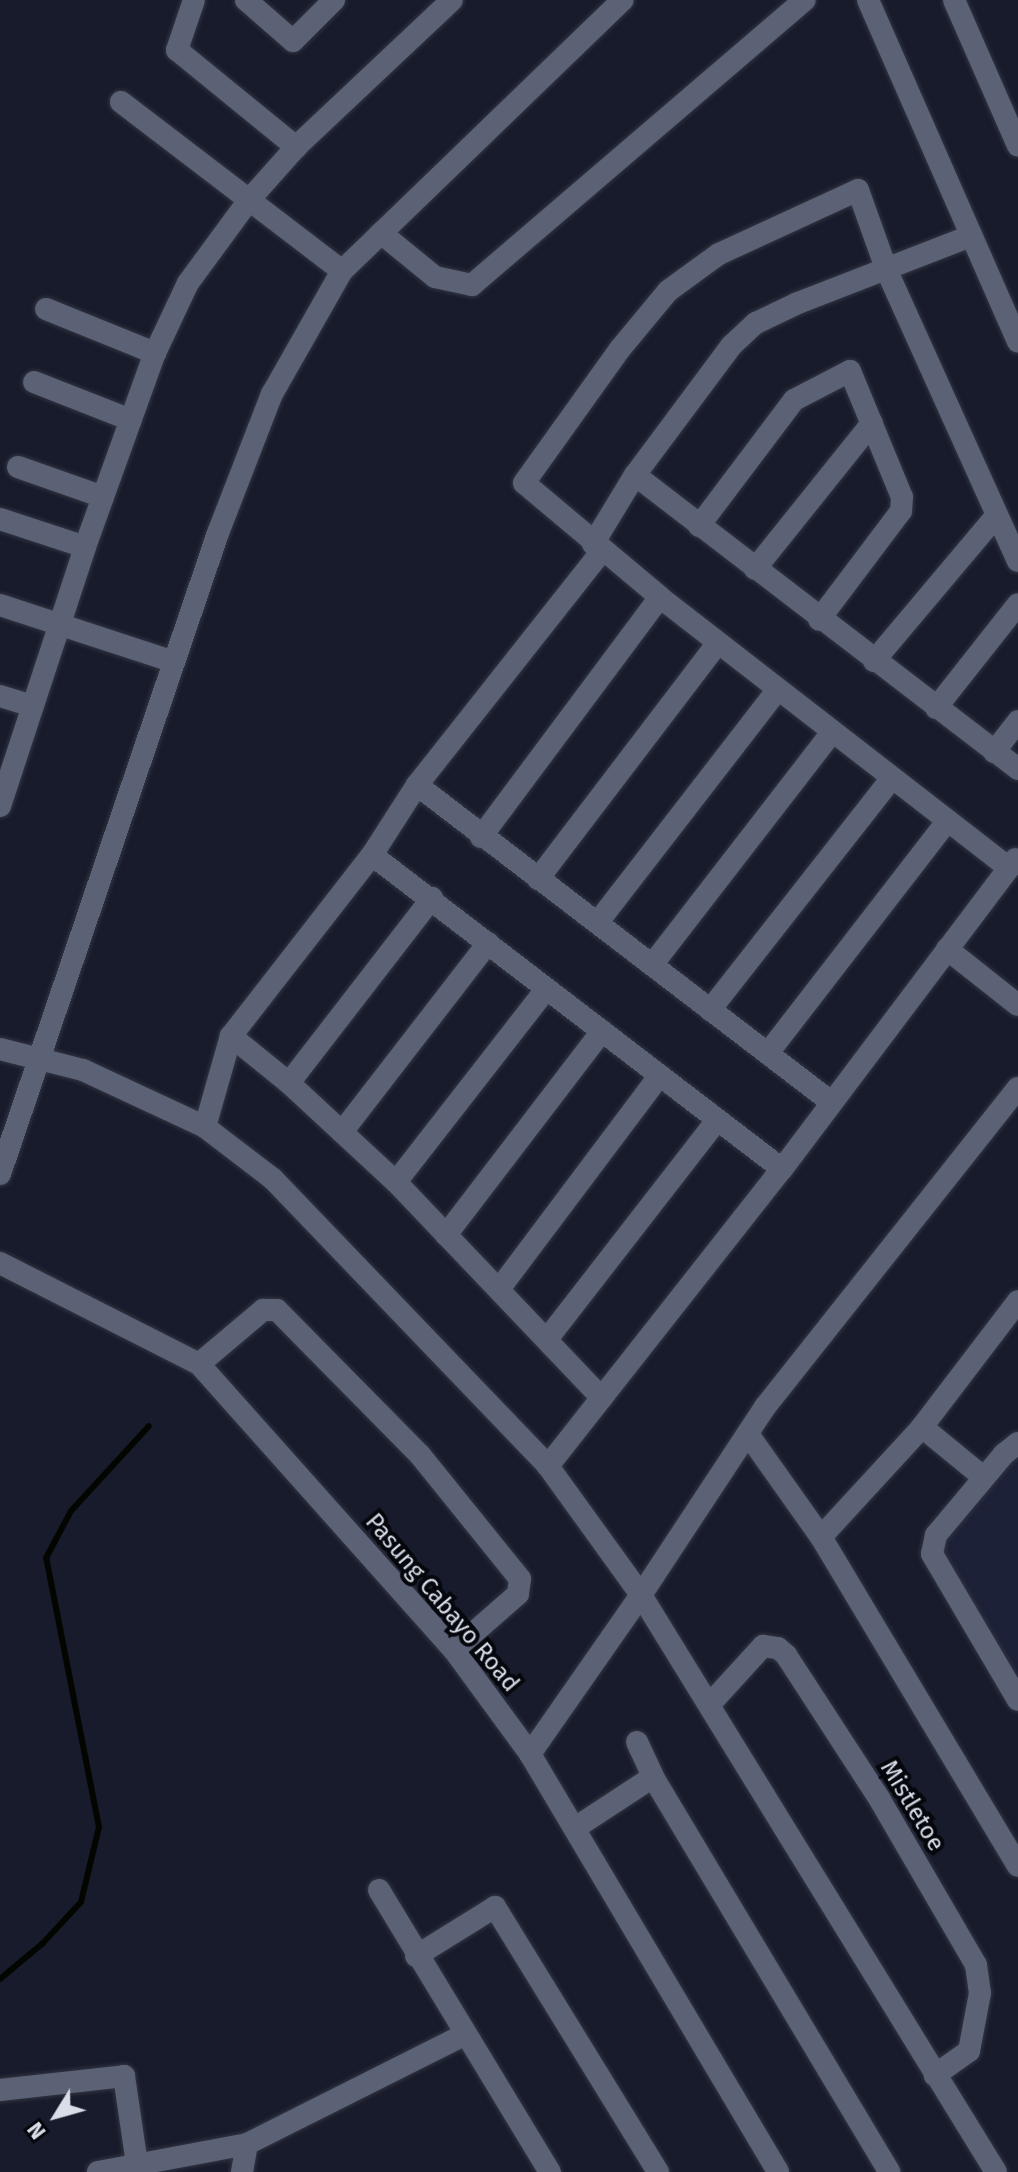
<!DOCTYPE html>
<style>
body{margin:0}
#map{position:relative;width:1018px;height:2172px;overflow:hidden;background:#171b2b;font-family:"Fira Sans",sans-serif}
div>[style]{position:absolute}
.built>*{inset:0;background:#1c2137}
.stream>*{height:6px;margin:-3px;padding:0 3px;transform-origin:3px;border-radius:3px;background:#030600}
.roads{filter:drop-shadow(0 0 2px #333542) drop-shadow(0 0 2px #333542)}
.minor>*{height:22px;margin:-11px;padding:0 11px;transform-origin:11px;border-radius:11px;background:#5c6275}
span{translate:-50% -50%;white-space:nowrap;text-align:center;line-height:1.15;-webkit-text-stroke:8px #05070d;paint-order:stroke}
.street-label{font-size:24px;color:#d9dde8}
.north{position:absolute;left:16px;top:2076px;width:80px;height:80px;-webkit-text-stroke:6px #05070d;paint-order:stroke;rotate:233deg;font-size:22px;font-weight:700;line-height:32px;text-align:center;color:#d9dde8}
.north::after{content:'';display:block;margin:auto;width:28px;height:36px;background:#d9dde8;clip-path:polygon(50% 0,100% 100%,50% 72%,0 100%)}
</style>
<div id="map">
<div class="built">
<i style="clip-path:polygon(1018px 1448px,1018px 1686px,928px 1545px)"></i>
</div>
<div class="stream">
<i style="left:0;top:1979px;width:55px;rotate:-39.8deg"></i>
<i style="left:42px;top:1944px;width:57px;rotate:-47.1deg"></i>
<i style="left:81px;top:1902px;width:77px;rotate:-76.5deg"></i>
<i style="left:99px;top:1827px;width:274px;rotate:-101.1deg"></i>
<i style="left:46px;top:1558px;width:53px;rotate:-62deg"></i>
<i style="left:71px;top:1511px;width:115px;rotate:-47.5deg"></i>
</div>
<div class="roads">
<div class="minor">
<i style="left:194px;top:0;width:53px;rotate:108.8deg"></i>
<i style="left:177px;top:50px;width:154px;rotate:39.2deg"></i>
<i style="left:246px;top:0;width:62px;rotate:41.1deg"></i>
<i style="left:293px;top:41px;width:58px;rotate:-45deg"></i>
<i style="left:868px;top:0;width:373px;rotate:66.3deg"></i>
<i style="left:954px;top:0;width:159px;rotate:66.3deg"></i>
<i style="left:121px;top:102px;width:278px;rotate:37.4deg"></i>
<i style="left:381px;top:233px;width:70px;rotate:39.2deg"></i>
<i style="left:435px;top:277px;width:38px;rotate:12deg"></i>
<i style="left:472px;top:285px;width:438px;rotate:-40.6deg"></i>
<i style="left:46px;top:309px;width:118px;rotate:22deg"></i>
<i style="left:34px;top:382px;width:104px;rotate:21.4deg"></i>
<i style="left:18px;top:467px;width:90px;rotate:19.4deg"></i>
<i style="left:635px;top:475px;width:483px;rotate:37.5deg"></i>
<i style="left:0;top:519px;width:89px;rotate:18.2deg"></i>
<i style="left:699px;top:526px;width:158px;rotate:-53deg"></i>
<i style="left:794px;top:400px;width:63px;rotate:-27.4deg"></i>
<i style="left:850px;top:371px;width:136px;rotate:67.6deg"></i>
<i style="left:902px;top:497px;width:14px;rotate:94deg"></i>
<i style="left:901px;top:511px;width:136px;rotate:127deg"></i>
<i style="left:593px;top:544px;width:81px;rotate:-58.7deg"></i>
<i style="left:635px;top:475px;width:161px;rotate:-53.3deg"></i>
<i style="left:731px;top:346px;width:34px;rotate:-43deg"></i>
<i style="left:756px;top:323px;width:47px;rotate:-25.5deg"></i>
<i style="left:798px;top:303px;width:186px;rotate:-21.2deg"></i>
<i style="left:755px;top:569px;width:187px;rotate:-51.3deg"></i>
<i style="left:0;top:605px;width:183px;rotate:18.1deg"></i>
<i style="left:874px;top:661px;width:189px;rotate:-49.9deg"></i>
<i style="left:0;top:696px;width:34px;rotate:17deg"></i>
<i style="left:936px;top:708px;width:132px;rotate:-51.7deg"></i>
<i style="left:994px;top:752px;width:39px;rotate:-52deg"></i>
<i style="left:417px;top:785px;width:521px;rotate:37.44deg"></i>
<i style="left:0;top:806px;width:273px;rotate:-71.8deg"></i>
<i style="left:85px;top:547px;width:206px;rotate:-70.2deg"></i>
<i style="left:155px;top:353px;width:77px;rotate:-64.8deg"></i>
<i style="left:188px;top:283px;width:103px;rotate:-53.7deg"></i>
<i style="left:249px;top:200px;width:71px;rotate:-48.4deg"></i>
<i style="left:296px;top:147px;width:214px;rotate:-43.3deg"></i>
<i style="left:481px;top:837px;width:299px;rotate:-53.3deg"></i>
<i style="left:372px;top:855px;width:516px;rotate:37.45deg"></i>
<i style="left:1009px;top:868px;width:442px;rotate:-142.2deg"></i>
<i style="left:660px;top:597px;width:177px;rotate:-140deg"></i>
<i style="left:524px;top:483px;width:165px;rotate:-54.4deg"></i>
<i style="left:620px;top:349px;width:75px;rotate:-50.4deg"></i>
<i style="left:668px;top:291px;width:63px;rotate:-36deg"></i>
<i style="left:719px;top:254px;width:153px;rotate:-24.7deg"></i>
<i style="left:858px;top:190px;width:86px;rotate:70.3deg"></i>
<i style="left:887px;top:271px;width:318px;rotate:65.7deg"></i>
<i style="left:538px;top:879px;width:297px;rotate:-52.7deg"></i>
<i style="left:598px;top:922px;width:293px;rotate:-52.3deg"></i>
<i style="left:947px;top:949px;width:90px;rotate:38.3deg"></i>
<i style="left:652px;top:965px;width:293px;rotate:-52.3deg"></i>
<i style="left:710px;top:1010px;width:295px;rotate:-51.9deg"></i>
<i style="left:231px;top:1036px;width:75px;rotate:39deg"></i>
<i style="left:289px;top:1083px;width:146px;rotate:42.8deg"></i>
<i style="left:396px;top:1182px;width:298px;rotate:46.4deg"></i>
<i style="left:0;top:1049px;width:86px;rotate:14.2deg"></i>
<i style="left:83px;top:1070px;width:135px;rotate:25deg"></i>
<i style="left:205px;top:1127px;width:86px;rotate:37.4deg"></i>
<i style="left:273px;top:1179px;width:397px;rotate:46.2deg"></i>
<i style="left:548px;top:1466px;width:159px;rotate:54.2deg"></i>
<i style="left:641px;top:1595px;width:677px;rotate:58.4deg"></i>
<i style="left:768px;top:1053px;width:294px;rotate:-52.3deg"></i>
<i style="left:289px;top:1083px;width:234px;rotate:-52.3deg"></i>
<i style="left:205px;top:1127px;width:95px;rotate:-74.1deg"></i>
<i style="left:231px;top:1036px;width:229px;rotate:-52.1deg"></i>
<i style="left:372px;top:855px;width:83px;rotate:-57.3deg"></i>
<i style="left:417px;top:785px;width:298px;rotate:-51.7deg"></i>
<i style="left:342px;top:1132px;width:239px;rotate:-52.3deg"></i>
<i style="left:0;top:1174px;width:677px;rotate:-71.22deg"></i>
<i style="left:218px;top:533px;width:149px;rotate:-68.8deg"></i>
<i style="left:272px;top:394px;width:142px;rotate:-60.4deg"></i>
<i style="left:342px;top:271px;width:390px;rotate:-44deg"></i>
<i style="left:396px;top:1182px;width:244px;rotate:-52.1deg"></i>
<i style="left:446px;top:1235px;width:257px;rotate:-52.6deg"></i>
<i style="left:0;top:1263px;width:223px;rotate:26.9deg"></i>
<i style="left:199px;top:1364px;width:383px;rotate:48.3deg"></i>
<i style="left:454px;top:1650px;width:129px;rotate:53.8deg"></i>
<i style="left:530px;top:1754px;width:486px;rotate:59.3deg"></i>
<i style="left:500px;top:1288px;width:265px;rotate:-53.1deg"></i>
<i style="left:548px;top:1338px;width:276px;rotate:-52.2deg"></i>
<i style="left:199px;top:1364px;width:84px;rotate:-40.2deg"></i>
<i style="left:263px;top:1310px;width:14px"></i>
<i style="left:277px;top:1310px;width:204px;rotate:45.4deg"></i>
<i style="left:420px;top:1455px;width:159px;rotate:51.1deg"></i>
<i style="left:520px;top:1579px;width:15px;rotate:98deg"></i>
<i style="left:518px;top:1594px;width:85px;rotate:138.8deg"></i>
<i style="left:922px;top:1427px;width:79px;rotate:39.3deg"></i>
<i style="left:748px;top:1434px;width:126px;rotate:54.7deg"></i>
<i style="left:821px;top:1537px;width:383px;rotate:59.1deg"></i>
<i style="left:1018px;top:1443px;width:18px;rotate:142deg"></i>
<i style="left:1004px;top:1454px;width:106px;rotate:130deg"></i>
<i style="left:936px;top:1535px;width:19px;rotate:102deg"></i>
<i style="left:932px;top:1554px;width:169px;rotate:59.5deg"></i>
<i style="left:548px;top:1466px;width:378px;rotate:-51.8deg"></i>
<i style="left:782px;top:1169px;width:388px;rotate:-53deg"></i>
<i style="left:821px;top:1537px;width:149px;rotate:-47.4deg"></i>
<i style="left:922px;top:1427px;width:158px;rotate:-52.7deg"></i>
<i style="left:710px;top:1704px;width:79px;rotate:-47.6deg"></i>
<i style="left:763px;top:1646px;width:15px;rotate:8deg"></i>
<i style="left:778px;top:1648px;width:11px;rotate:41deg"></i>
<i style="left:786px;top:1655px;width:173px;rotate:57deg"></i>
<i style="left:880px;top:1800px;width:191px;rotate:59.8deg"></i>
<i style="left:976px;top:1965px;width:28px;rotate:82deg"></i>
<i style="left:980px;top:1993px;width:59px;rotate:100.7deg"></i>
<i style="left:969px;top:2051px;width:42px;rotate:144.8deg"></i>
<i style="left:637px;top:1742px;width:38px;rotate:65deg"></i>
<i style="left:653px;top:1777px;width:460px;rotate:59.1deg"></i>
<i style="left:530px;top:1754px;width:194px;rotate:-55.1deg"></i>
<i style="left:641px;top:1595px;width:225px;rotate:-56.6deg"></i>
<i style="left:765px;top:1407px;width:407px;rotate:-51.6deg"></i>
<i style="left:575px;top:1828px;width:93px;rotate:-33.2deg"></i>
<i style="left:379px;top:1890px;width:330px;rotate:58.8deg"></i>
<i style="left:416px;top:1956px;width:93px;rotate:-31.8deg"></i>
<i style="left:495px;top:1907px;width:311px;rotate:58.4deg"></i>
<i style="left:0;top:2090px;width:125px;rotate:-6.4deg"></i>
<i style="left:124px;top:2076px;width:89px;rotate:81.6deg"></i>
<i style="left:98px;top:2172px;width:152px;rotate:-10.6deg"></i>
<i style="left:247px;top:2144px;width:243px;rotate:-26.7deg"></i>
<i style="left:242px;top:2172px;width:28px;rotate:-80deg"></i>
</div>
</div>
<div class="street-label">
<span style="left:442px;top:1603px;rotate:50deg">Pasung Cabayo Road</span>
<span style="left:912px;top:1806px;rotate:59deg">Mistletoe</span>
</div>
<div class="north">N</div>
</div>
